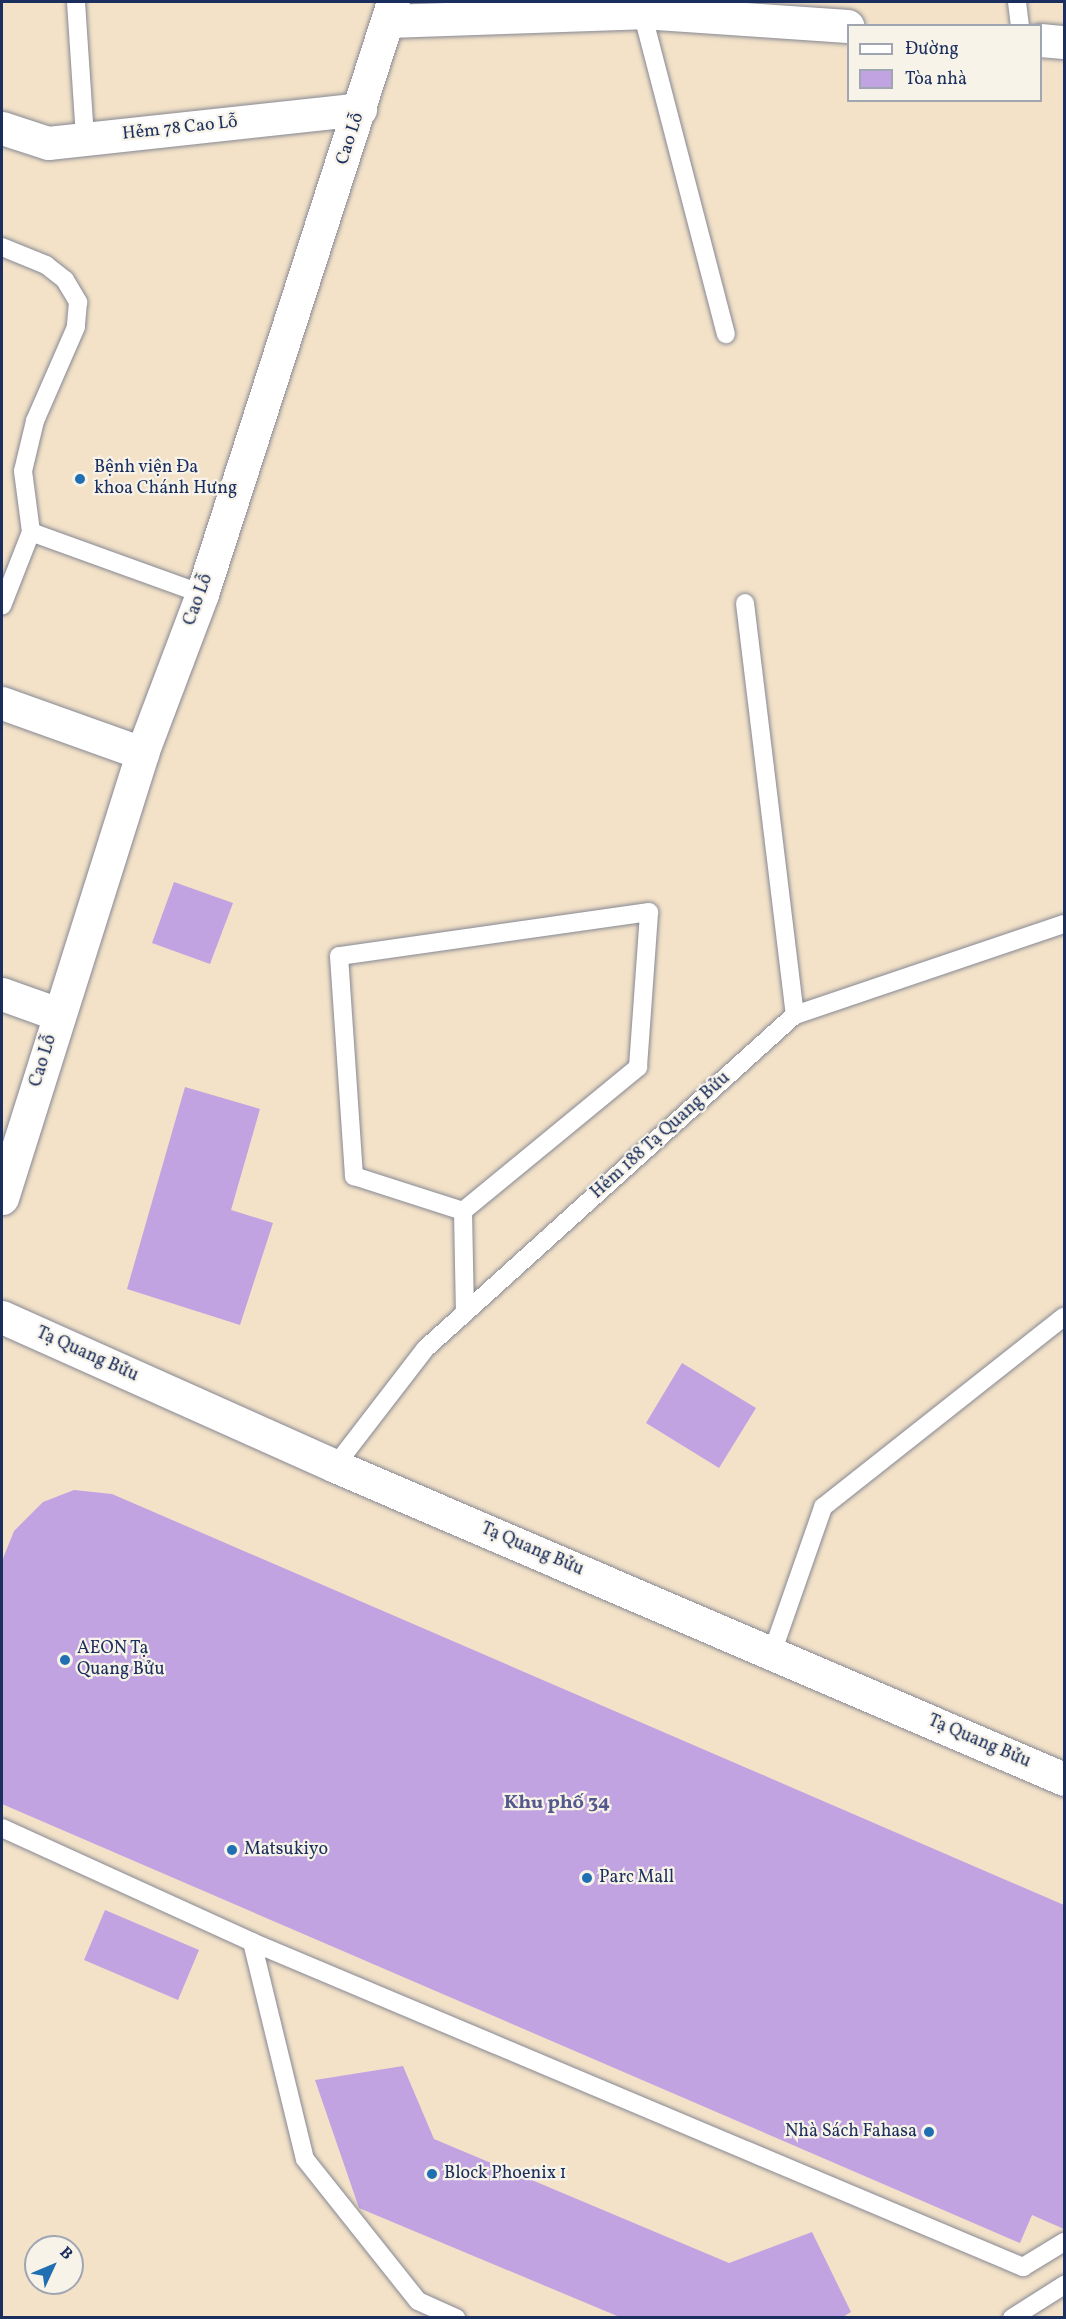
<!DOCTYPE html>
<meta charset="utf-8">
<style>
body{margin:0}
#map{position:relative;width:1066px;height:2319px;overflow:hidden;background:#f3e2c8;font-family:Vollkorn,serif}
div>[style]{position:absolute}
.building>*{inset:0;background:#c1a3e2}
.roads{filter:drop-shadow(0 0 2px #878893) drop-shadow(0 0 2px #878893)}
.service>*{height:18px;margin:-9px;padding:0 9px;transform-origin:9px;border-radius:9px;background:#fff}
.minor>*{height:33px;margin:-16.5px;padding:0 16.5px;transform-origin:16.5px;border-radius:16.5px;background:#fff}
.tertiary>*{height:33px;margin:-16.5px;padding:0 16.5px;transform-origin:16.5px;border-radius:16.5px;background:#fff}
.secondary>*{height:33px;margin:-16.5px;padding:0 16.5px;transform-origin:16.5px;border-radius:16.5px;background:#fff}
.dots>*{width:16px;height:16px;translate:-50% -50%;box-sizing:border-box;border:3px solid #f7f3e8;border-radius:50%}
span{translate:-50% -50%;white-space:nowrap;text-align:center;line-height:1.15;-webkit-text-stroke:4.5px #f7f3e8;paint-order:stroke}
.street-label{font-size:18px;color:#1b2f5e}
.poi-label{font-size:18px;color:#1b2f5e}
.left{translate:0 -50%;text-align:left}
.right{translate:-100% -50%;text-align:right}
.neighbourhood-label{font-size:20px;color:#55588c;font-weight:700}
.frame{position:absolute;inset:0;border:3px solid #1b2f5e;pointer-events:none}
.legend{position:absolute;left:847px;top:24px;width:195px;height:78px;box-sizing:border-box;background:#f7f3e8;border:2px solid #9fa5b1;margin:0;padding:8px 10px;list-style:none;font-size:18px;color:#1b2f5e}
.legend li{display:flex;align-items:center;gap:12px;height:30px}
.legend b{width:30px;border:2px solid #9fa5b1}
.north{position:absolute;left:24px;top:2235px;width:60px;height:60px;box-sizing:border-box;background:#f7f3e8;border:2px solid #9fa5b1;border-radius:50%;rotate:46deg;font-size:16px;font-weight:700;line-height:24px;text-align:center;color:#1b2f5e}
.north::after{content:'';display:block;margin:auto;width:21px;height:27px;background:#1f6fb2;clip-path:polygon(50% 0,100% 100%,50% 72%,0 100%)}
</style>
<div id="map">
<div class="building">
<i style="clip-path:polygon(174px 882px,233px 903px,210px 964px,152px 943px)"></i>
<i style="clip-path:polygon(185px 1087px,260px 1109px,231px 1210px,273px 1223px,240px 1325px,127px 1289px)"></i>
<i style="clip-path:polygon(682px 1363px,756px 1408px,719px 1468px,646px 1423px)"></i>
<i style="clip-path:polygon(74px 1490px,112px 1494px,1064px 1905px,1064px 2229px,1032px 2215px,1020px 2243px,2px 1804px,2px 1561px,14px 1531px,43px 1502px)"></i>
<i style="clip-path:polygon(105px 1910px,199px 1950px,178px 2000px,84px 1960px)"></i>
<i style="clip-path:polygon(403px 2066px,434px 2139px,729px 2263px,812px 2232px,851px 2312px,841px 2318px,622px 2318px,359px 2208px,315px 2080px)"></i>
</div>
<div class="roads">
<div class="service">
<i style="left:76px;top:2px;width:137px;rotate:86.2deg"></i>
<i style="left:1017px;top:2px;width:24px;rotate:83deg"></i>
<i style="left:642px;top:12px;width:333px;rotate:75.4deg"></i>
<i style="left:2px;top:247px;width:48px;rotate:22.2deg"></i>
<i style="left:46px;top:265px;width:24px;rotate:38deg"></i>
<i style="left:65px;top:280px;width:26px;rotate:59deg"></i>
<i style="left:78px;top:302px;width:25px;rotate:95deg"></i>
<i style="left:76px;top:327px;width:103px;rotate:113.6deg"></i>
<i style="left:35px;top:421px;width:51px;rotate:103.5deg"></i>
<i style="left:23px;top:471px;width:62px;rotate:82.5deg"></i>
<i style="left:31px;top:532px;width:79px;rotate:111.4deg"></i>
<i style="left:31px;top:532px;width:182px;rotate:19.9deg"></i>
<i style="left:745px;top:603px;width:415px;rotate:83.1deg"></i>
<i style="left:463px;top:1211px;width:227px;rotate:-39.4deg"></i>
<i style="left:638px;top:1067px;width:155px;rotate:-85.9deg"></i>
<i style="left:649px;top:912px;width:313px;rotate:171.9deg"></i>
<i style="left:339px;top:956px;width:221px;rotate:86.1deg"></i>
<i style="left:354px;top:1176px;width:114px;rotate:17.8deg"></i>
<i style="left:463px;top:1211px;width:102px;rotate:88.9deg"></i>
<i style="left:335px;top:1466px;width:148px;rotate:-52.4deg"></i>
<i style="left:425px;top:1349px;width:498px;rotate:-42.1deg"></i>
<i style="left:795px;top:1015px;width:284px;rotate:-18.7deg"></i>
<i style="left:772px;top:1653px;width:155px;rotate:-70.7deg"></i>
<i style="left:823px;top:1507px;width:307px;rotate:-38.3deg"></i>
<i style="left:2px;top:1828px;width:275px;rotate:24.5deg"></i>
<i style="left:252px;top:1942px;width:223px;rotate:76.3deg"></i>
<i style="left:305px;top:2159px;width:181px;rotate:51.5deg"></i>
<i style="left:418px;top:2301px;width:42px;rotate:24.1deg"></i>
<i style="left:252px;top:1942px;width:837px;rotate:22.86deg"></i>
<i style="left:1023px;top:2267px;width:48px;rotate:-31.4deg"></i>
<i style="left:1012px;top:2318px;width:62px;rotate:-32.4deg"></i>
</div>
<div class="minor">
<i style="left:388px;top:21px;width:254px;rotate:-2deg"></i>
<i style="left:642px;top:12px;width:206px;rotate:3.9deg"></i>
<i style="left:1040px;top:40px;width:24px;rotate:5deg"></i>
<i style="left:2px;top:128px;width:48px;rotate:18.1deg"></i>
<i style="left:48px;top:143px;width:314px;rotate:-6.2deg"></i>
<i style="left:2px;top:703px;width:149px;rotate:19.7deg"></i>
<i style="left:2px;top:994px;width:59px;rotate:19.7deg"></i>
</div>
<div class="tertiary">
<i style="left:2px;top:1198px;width:467px;rotate:-72.5deg"></i>
<i style="left:142px;top:753px;width:170px;rotate:-69.3deg"></i>
<i style="left:202px;top:594px;width:622px;rotate:-72.12deg"></i>
</div>
<div class="secondary">
<i style="left:2px;top:1317px;width:365px;rotate:24.1deg"></i>
<i style="left:335px;top:1466px;width:793px;rotate:23.24deg"></i>
</div>
</div>
<div class="dots">
<i style="left:80px;top:479px;background:#1f6fb2"></i>
<i style="left:65px;top:1660px;background:#1f6fb2"></i>
<i style="left:232px;top:1850px;background:#1f6fb2"></i>
<i style="left:587px;top:1878px;background:#1f6fb2"></i>
<i style="left:929px;top:2132px;background:#1f6fb2"></i>
<i style="left:432px;top:2174px;background:#1f6fb2"></i>
</div>
<div class="street-label">
<span style="left:180px;top:129px;rotate:-6deg">Hẻm 78 Cao Lỗ</span>
<span style="left:351px;top:139px;rotate:-72deg">Cao Lỗ</span>
<span style="left:199px;top:600px;rotate:-70deg">Cao Lỗ</span>
<span style="left:44px;top:1061px;rotate:-73deg">Cao Lỗ</span>
<span style="left:661px;top:1136px;rotate:-42deg">Hẻm 188 Tạ Quang Bửu</span>
<span style="left:87px;top:1355px;rotate:24deg">Tạ Quang Bửu</span>
<span style="left:532px;top:1550px;rotate:23deg">Tạ Quang Bửu</span>
<span style="left:979px;top:1742px;rotate:23deg">Tạ Quang Bửu</span>
</div>
<div class="poi-label">
<span class="left" style="left:94px;top:479px">Bệnh viện Đa<br>khoa Chánh Hưng</span>
<span class="left" style="left:77px;top:1660px">AEON Tạ<br>Quang Bửu</span>
<span class="left" style="left:244px;top:1850px">Matsukiyo</span>
<span class="left" style="left:599px;top:1878px">Parc Mall</span>
<span class="right" style="left:917px;top:2132px">Nhà Sách Fahasa</span>
<span class="left" style="left:444px;top:2174px">Block Phoenix 1</span>
</div>
<div class="neighbourhood-label">
<span style="left:557px;top:1803px">Khu phố 34</span>
</div>
<div class="frame"></div>
<ul class="legend">
<li><b style="height:8px;background:#fff"></b>Đường</li>
<li><b style="height:16px;background:#c1a3e2"></b>Tòa nhà</li>
</ul>
<div class="north">B</div>
</div>
